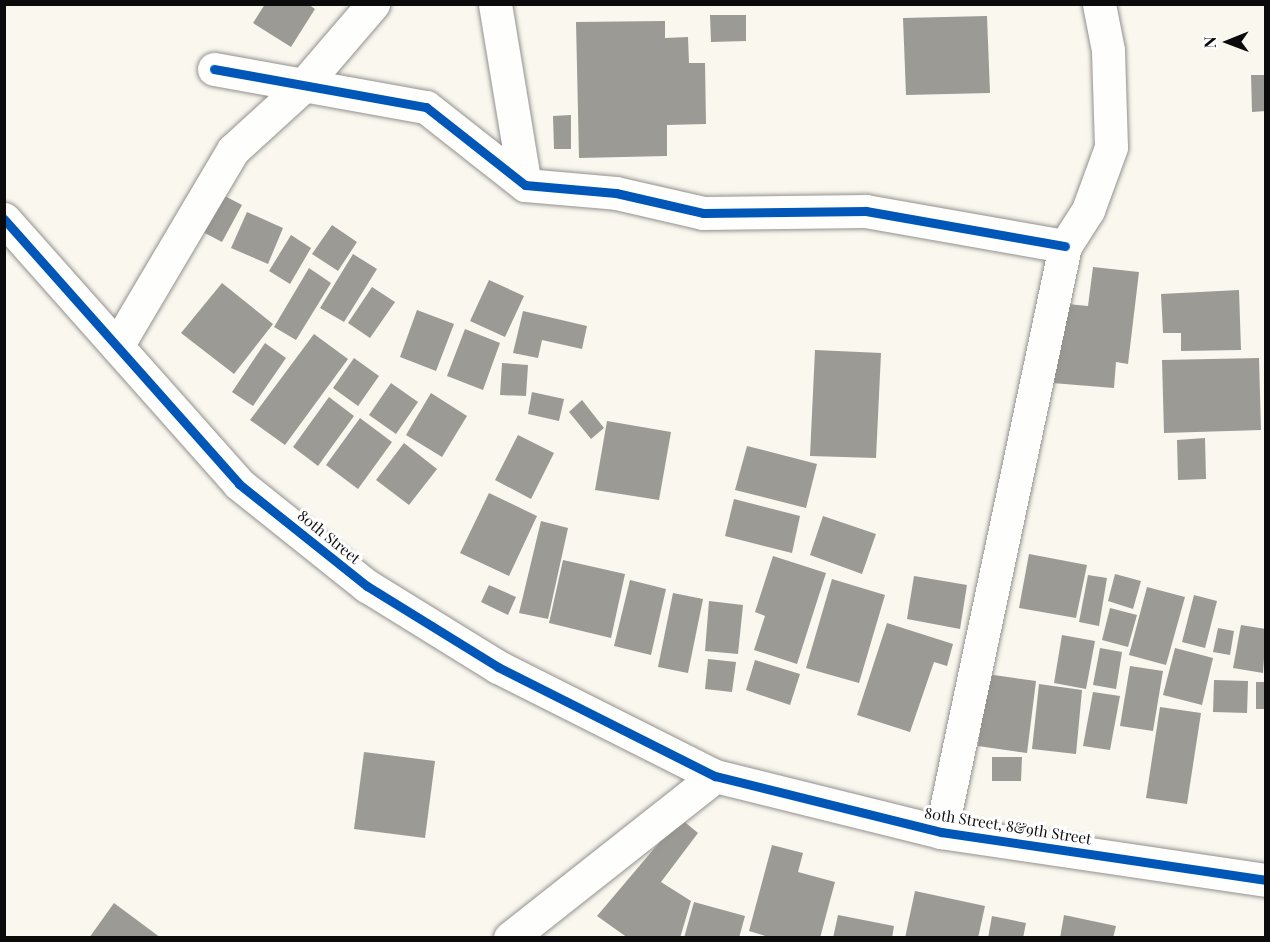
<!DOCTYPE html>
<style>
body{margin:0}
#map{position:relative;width:1270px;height:942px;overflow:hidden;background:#faf7ef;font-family:"Playfair Display",serif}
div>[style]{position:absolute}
.building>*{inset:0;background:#9c9a95}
.roads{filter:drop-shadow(0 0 2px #93918e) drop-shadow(0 0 2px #93918e)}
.minor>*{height:33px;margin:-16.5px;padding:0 16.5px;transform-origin:16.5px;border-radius:16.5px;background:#fefefd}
.cycleway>*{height:9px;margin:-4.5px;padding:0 4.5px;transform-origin:4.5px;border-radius:4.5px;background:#0057b8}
span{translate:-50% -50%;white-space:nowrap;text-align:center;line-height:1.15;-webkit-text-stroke:6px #fff;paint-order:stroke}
.street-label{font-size:15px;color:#0b0b0b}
.frame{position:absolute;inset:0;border:6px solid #0b0b0b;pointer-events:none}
.north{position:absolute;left:1198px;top:12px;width:60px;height:60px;-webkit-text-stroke:4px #fff;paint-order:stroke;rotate:269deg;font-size:16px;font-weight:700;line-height:24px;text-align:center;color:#0b0b0b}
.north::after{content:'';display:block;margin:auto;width:21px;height:27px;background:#0b0b0b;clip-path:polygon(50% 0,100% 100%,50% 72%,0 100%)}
</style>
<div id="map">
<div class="building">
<i style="clip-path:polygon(265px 4px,308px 4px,315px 9px,291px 47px,253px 23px)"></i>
<i style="clip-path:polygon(710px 15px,746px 15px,746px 41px,711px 42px)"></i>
<i style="clip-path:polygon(987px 16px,990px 93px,906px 95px,903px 18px)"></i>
<i style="clip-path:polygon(665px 21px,665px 38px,688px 37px,689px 63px,705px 63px,706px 124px,667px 125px,667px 156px,579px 158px,576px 22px)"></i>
<i style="clip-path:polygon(1251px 75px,1266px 75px,1266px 111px,1252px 112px)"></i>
<i style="clip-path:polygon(571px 115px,571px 149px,554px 149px,553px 116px)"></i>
<i style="clip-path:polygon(219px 193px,242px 205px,222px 242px,199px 230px)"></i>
<i style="clip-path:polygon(247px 212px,283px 228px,268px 264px,231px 248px)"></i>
<i style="clip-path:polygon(332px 225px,357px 242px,338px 271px,312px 254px)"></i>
<i style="clip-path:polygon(291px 235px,311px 248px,290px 284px,269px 271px)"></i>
<i style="clip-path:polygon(353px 254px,377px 269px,344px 322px,320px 308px)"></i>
<i style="clip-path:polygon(1093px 267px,1139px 272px,1128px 364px,1116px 362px,1114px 388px,1052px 383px,1057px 303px,1088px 306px)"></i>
<i style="clip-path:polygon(309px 268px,331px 283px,296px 340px,274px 327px)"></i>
<i style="clip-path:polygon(489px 280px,524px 296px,505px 337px,470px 321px)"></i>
<i style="clip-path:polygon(222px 283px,273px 324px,234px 374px,181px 333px)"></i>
<i style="clip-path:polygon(372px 287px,395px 302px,370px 338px,348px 323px)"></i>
<i style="clip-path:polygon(1239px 290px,1241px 350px,1181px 351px,1181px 333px,1163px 333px,1161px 294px)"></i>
<i style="clip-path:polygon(417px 310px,454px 324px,436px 371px,400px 357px)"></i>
<i style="clip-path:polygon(523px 311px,587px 326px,582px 349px,542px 340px,538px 358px,513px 353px)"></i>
<i style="clip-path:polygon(465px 329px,500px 343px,483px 390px,447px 376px)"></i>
<i style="clip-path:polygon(314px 334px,348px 359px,285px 445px,250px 420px)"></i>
<i style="clip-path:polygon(265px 343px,286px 358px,253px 406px,232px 392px)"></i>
<i style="clip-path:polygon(815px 350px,881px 353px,876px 458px,810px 456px)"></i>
<i style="clip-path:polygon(354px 358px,379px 376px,358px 406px,333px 388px)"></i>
<i style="clip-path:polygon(1259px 358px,1261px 430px,1164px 433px,1162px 360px)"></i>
<i style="clip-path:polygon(502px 363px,528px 365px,526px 396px,500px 395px)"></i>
<i style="clip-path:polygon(391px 383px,418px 402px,396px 434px,369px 415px)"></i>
<i style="clip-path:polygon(532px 392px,564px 399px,559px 421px,528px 414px)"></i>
<i style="clip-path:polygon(431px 393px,467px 416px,442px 457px,406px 435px)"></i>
<i style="clip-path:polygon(329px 397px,354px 416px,318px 466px,293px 447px)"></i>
<i style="clip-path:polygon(582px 400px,604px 428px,591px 439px,569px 412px)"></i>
<i style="clip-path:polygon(360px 418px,392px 442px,358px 489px,326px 465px)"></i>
<i style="clip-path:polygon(607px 421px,671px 432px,659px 500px,595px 490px)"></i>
<i style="clip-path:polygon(518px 435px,554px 453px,531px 499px,495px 480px)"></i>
<i style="clip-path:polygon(1205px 438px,1206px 479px,1178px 480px,1177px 440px)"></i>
<i style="clip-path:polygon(404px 443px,437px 469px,409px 505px,376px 480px)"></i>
<i style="clip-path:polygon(747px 446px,817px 464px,806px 508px,735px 490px)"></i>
<i style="clip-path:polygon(489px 493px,537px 516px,509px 576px,460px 553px)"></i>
<i style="clip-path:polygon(734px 499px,800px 516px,792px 553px,725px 536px)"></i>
<i style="clip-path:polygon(823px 516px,876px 534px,862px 574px,810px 555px)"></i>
<i style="clip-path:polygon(541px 521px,568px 528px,548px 619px,519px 613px)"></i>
<i style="clip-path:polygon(1029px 554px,1087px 565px,1076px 618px,1019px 608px)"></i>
<i style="clip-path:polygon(773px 556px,826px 573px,797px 664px,754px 650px,765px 616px,755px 612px)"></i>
<i style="clip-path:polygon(563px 560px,625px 574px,611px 638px,549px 623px)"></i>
<i style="clip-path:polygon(1115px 574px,1141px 581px,1133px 609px,1108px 601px)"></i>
<i style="clip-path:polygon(1088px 575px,1107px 578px,1099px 626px,1079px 622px)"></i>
<i style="clip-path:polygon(914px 576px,967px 585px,960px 629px,907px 619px)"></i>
<i style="clip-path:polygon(832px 579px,885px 595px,859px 683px,806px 668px)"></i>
<i style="clip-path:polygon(630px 580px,666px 589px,651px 655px,614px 646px)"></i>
<i style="clip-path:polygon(489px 585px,516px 597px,508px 615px,481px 602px)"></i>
<i style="clip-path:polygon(1147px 587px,1185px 597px,1166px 665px,1129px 655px)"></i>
<i style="clip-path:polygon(673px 593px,703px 599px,688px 673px,658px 667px)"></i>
<i style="clip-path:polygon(1194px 595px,1217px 601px,1205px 648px,1182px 642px)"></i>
<i style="clip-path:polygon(709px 601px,743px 605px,738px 654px,705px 651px)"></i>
<i style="clip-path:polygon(1110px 608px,1137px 615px,1128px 647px,1102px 640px)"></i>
<i style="clip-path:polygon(887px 623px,953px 644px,947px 666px,934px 662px,910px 732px,857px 715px)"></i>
<i style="clip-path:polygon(1241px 625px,1266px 629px,1263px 673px,1233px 668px)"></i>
<i style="clip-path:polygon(1218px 628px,1234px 631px,1230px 655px,1213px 652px)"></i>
<i style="clip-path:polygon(1062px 635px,1095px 641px,1086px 689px,1054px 683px)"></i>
<i style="clip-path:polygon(1100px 648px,1122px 652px,1116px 689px,1093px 685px)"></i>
<i style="clip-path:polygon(1175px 648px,1213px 658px,1202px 705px,1163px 695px)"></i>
<i style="clip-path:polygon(708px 659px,736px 662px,732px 692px,705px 689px)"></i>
<i style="clip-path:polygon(755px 660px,800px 674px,790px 705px,746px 690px)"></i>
<i style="clip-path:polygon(1130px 666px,1163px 671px,1153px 731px,1120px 726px)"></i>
<i style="clip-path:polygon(987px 674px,1036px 681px,1027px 753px,978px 746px)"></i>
<i style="clip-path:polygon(1214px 680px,1248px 681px,1247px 713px,1213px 712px)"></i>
<i style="clip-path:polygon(1256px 682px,1266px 682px,1266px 709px,1256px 709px)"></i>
<i style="clip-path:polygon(1039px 684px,1082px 690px,1076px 754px,1032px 749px)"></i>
<i style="clip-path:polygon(1093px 692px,1120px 696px,1110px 750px,1083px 746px)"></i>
<i style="clip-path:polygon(1160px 707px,1201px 713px,1187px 804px,1146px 798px)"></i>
<i style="clip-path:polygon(364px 752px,435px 761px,425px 838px,354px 829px)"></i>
<i style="clip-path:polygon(992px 757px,1022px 757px,1021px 781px,992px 781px)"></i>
<i style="clip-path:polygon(680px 818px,698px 833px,661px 882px,691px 901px,680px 938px,628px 938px,597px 916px)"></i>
<i style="clip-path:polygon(772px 845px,803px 853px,798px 872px,835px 882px,820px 938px,772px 938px,749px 931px)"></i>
<i style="clip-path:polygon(915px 891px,985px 906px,978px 938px,905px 938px)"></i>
<i style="clip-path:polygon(694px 902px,745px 916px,739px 938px,684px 938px)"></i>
<i style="clip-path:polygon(114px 903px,161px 938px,89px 938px)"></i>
<i style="clip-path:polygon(838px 915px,894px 926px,892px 938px,833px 938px)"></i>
<i style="clip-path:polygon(1064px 915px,1116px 926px,1113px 938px,1060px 938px)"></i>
<i style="clip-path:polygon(992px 916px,1026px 923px,1023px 938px,988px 938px)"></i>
</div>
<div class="roads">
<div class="minor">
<i style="left:495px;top:4px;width:183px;rotate:80.6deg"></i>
<i style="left:214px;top:69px;width:215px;rotate:10.2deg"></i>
<i style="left:426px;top:107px;width:126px;rotate:38.2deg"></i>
<i style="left:525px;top:185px;width:91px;rotate:5deg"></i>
<i style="left:616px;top:193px;width:89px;rotate:12.9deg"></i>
<i style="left:703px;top:213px;width:163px;rotate:-0.7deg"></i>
<i style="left:866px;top:211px;width:202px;rotate:10deg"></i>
<i style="left:4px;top:219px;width:354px;rotate:48.4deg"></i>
<i style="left:239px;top:484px;width:164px;rotate:38.6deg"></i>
<i style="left:367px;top:586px;width:154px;rotate:31.7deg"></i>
<i style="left:498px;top:667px;width:243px;rotate:26.7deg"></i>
<i style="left:715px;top:776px;width:233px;rotate:13.9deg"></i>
<i style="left:941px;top:832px;width:329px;rotate:8.4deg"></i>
<i style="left:117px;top:346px;width:228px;rotate:-59.4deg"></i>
<i style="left:233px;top:150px;width:92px;rotate:-42.4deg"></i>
<i style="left:301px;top:88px;width:111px;rotate:-49.4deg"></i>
<i style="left:941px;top:832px;width:599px;rotate:-78.05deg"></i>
<i style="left:1065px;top:246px;width:43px;rotate:-57.4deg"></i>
<i style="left:1088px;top:210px;width:67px;rotate:-69.9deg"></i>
<i style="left:1111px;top:147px;width:97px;rotate:-91.8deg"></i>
<i style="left:1108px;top:50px;width:47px;rotate:-101.1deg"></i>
<i style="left:510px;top:938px;width:261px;rotate:-38.3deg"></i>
</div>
</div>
<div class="cycleway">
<i style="left:214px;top:69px;width:215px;rotate:10.2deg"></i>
<i style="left:426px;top:107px;width:126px;rotate:38.2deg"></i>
<i style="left:525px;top:185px;width:91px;rotate:5deg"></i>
<i style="left:616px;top:193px;width:89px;rotate:12.9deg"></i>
<i style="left:703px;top:213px;width:163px;rotate:-0.7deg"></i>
<i style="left:866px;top:211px;width:202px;rotate:10deg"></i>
<i style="left:4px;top:219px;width:354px;rotate:48.4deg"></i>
<i style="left:239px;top:484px;width:164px;rotate:38.6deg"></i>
<i style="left:367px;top:586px;width:154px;rotate:31.7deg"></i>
<i style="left:498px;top:667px;width:243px;rotate:26.7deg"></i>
<i style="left:715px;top:776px;width:233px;rotate:13.9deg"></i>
<i style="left:941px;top:832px;width:329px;rotate:8.4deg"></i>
</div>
<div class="street-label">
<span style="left:329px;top:537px;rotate:39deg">80th Street</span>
<span style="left:1008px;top:826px;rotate:9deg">80th Street, 8&amp;9th Street</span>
</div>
<div class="frame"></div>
<div class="north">N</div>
</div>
